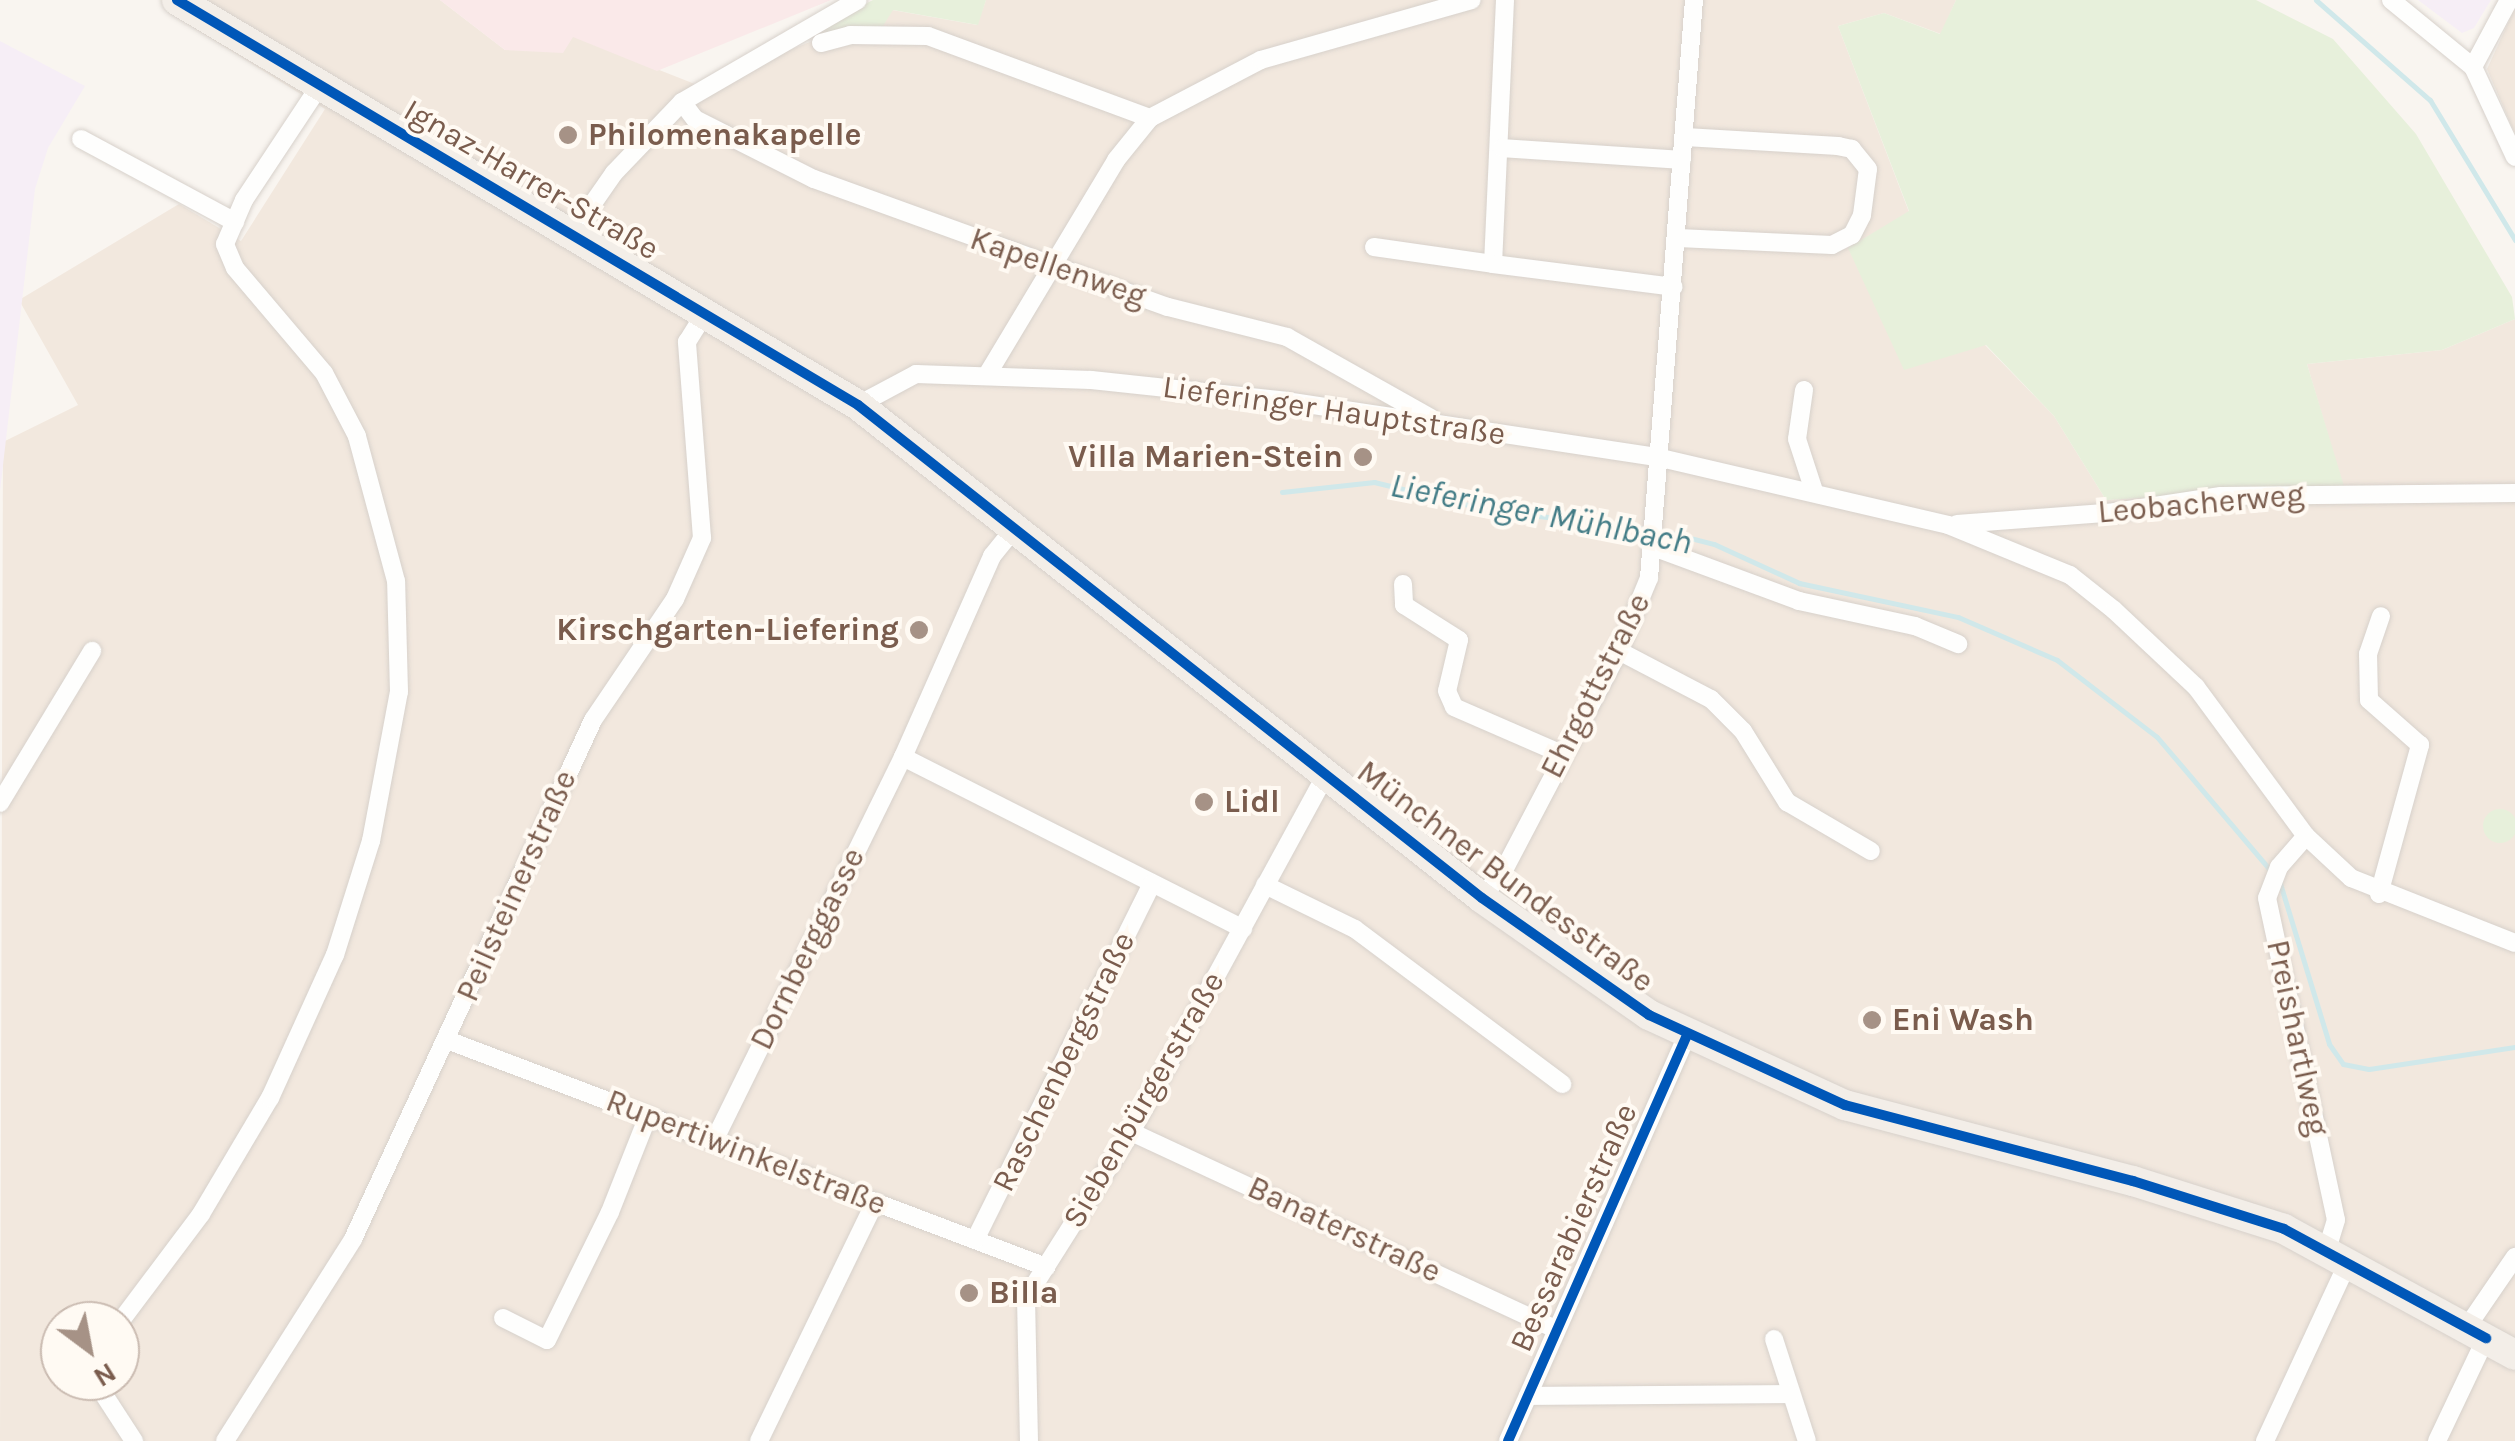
<!DOCTYPE html>
<meta charset="utf-8">
<style>
body{margin:0}
#map{position:relative;width:2515px;height:1441px;overflow:hidden;background:#f9f5f0;font-family:Karla,sans-serif}
div>[style]{position:absolute}
.residential>*{inset:0;background:#f2e8de}
.education>*{inset:0;background:#f6eef6}
.medical>*{inset:0;background:#fae9e9}
.green>*{inset:0;background:#e7f0db}
.round{border-radius:50%}
.stream>*{height:5px;margin:-2.5px;padding:0 2.5px;transform-origin:2.5px;border-radius:2.5px;background:#d0e8ea}
.roads{filter:drop-shadow(0 0 2px #d7d1cb) drop-shadow(0 0 2px #d7d1cb)}
.minor>*{height:18px;margin:-9px;padding:0 9px;transform-origin:9px;border-radius:9px;background:#fefefd}
.primary>*{height:30px;margin:-15px;padding:0 15px;transform-origin:15px;border-radius:15px;background:#f3eee8}
.cycleway>*{height:10px;margin:-5px;padding:0 5px;transform-origin:5px;border-radius:5px;background:#0057b8}
.dots>*{width:28px;height:28px;translate:-50% -50%;box-sizing:border-box;border:5px solid #fffaf3;border-radius:50%}
span{translate:-50% -50%;white-space:nowrap;text-align:center;line-height:1.15;-webkit-text-stroke:8px #fffaf3;paint-order:stroke}
.poi-label{font-size:32px;color:#7a5c4d;font-weight:700}
.left{translate:0 -50%;text-align:left}
.right{translate:-100% -50%;text-align:right}
.street-label{font-size:32px;color:#7a5c4d}
.water-label{font-size:35px;color:#437c86;font-style:italic}
.north{position:absolute;left:40px;top:1301px;width:100px;height:100px;box-sizing:border-box;background:#fffaf3;border:2px solid #cabbb1;border-radius:50%;rotate:148deg;font-size:28px;font-weight:700;line-height:40px;text-align:center;color:#7a5c4d}
.north::after{content:'';display:block;margin:auto;width:35px;height:45px;background:#a69286;clip-path:polygon(50% 0,100% 100%,50% 72%,0 100%)}
</style>
<div id="map">
<div class="residential">
<i style="clip-path:polygon(evenodd,193px 0,440px 0,505px 50px,573px 36px,710px 90px,751px 65px,892px 10px,977px 25px,986px 0,1956px 0,1941px 34px,1884px 13px,1838px 26px,1909px 212px,1849px 248px,1985px 345px,2054px 416px,2106px 500px,2343px 486px,2307px 364px,2442px 350px,2515px 319px,2515px 1441px,0 1441px,3px 442px,78px 405px,19px 300px,179px 204px,241px 241px,325px 109px,181px 20px,193px 0,60px 1321px,120px 1321px,120px 1381px,60px 1381px,60px 1321px)"></i>
<i style="clip-path:polygon(2515px 8px,2515px 134px,2487px 69px)"></i>
</div>
<div class="education">
<i style="clip-path:polygon(2418px 0,2491px 0,2474px 28px,2462px 33px)"></i>
<i style="clip-path:polygon(0 41px,85px 86px,48px 148px,35px 189px,0 491px)"></i>
</div>
<div class="medical">
<i style="clip-path:polygon(440px 0,831px 0,657px 71px,573px 37px,563px 53px,505px 50px)"></i>
</div>
<div class="green">
<i style="clip-path:polygon(873px 0,986px 0,978px 25px,893px 10px,881px 29px,803px 36px)"></i>
<i style="clip-path:polygon(1956px 0,2256px 0,2333px 39px,2416px 134px,2512px 297px,2515px 319px,2442px 350px,2307px 364px,2344px 486px,2106px 500px,2054px 416px,1986px 345px,1904px 370px,1848px 248px,1909px 211px,1838px 26px,1884px 13px,1940px 34px)"></i>
<i class="round" style="left:2483px;top:809px;width:34px;height:34px"></i>
</div>
<div class="stream">
<i style="left:2316px;top:0;width:152px;rotate:41.3deg"></i>
<i style="left:2430px;top:100px;width:164px;rotate:58.7deg"></i>
<i style="left:1282px;top:492px;width:93px;rotate:-6.2deg"></i>
<i style="left:1374px;top:482px;width:118px;rotate:13.7deg"></i>
<i style="left:1489px;top:510px;width:160px;rotate:6.8deg"></i>
<i style="left:1659px;top:530px;width:57px;rotate:14.3deg"></i>
<i style="left:1714px;top:544px;width:94px;rotate:24.6deg"></i>
<i style="left:1799px;top:583px;width:163px;rotate:12.1deg"></i>
<i style="left:1958px;top:617px;width:108px;rotate:23.5deg"></i>
<i style="left:2057px;top:660px;width:126px;rotate:37.6deg"></i>
<i style="left:2157px;top:737px;width:177px;rotate:49.6deg"></i>
<i style="left:2279px;top:880px;width:171px;rotate:73deg"></i>
<i style="left:2329px;top:1044px;width:24px;rotate:55deg"></i>
<i style="left:2343px;top:1064px;width:26px;rotate:11deg"></i>
<i style="left:2369px;top:1069px;width:148px;rotate:-8.6deg"></i>
</div>
<div class="roads">
<div class="minor">
<i style="left:1505px;top:0;width:264px;rotate:92.6deg"></i>
<i style="left:1493px;top:264px;width:182px;rotate:7.2deg"></i>
<i style="left:2391px;top:0;width:106px;rotate:39.3deg"></i>
<i style="left:2473px;top:67px;width:99px;rotate:65deg"></i>
<i style="left:821px;top:43px;width:30px;rotate:-15deg"></i>
<i style="left:850px;top:35px;width:78px;rotate:0.7deg"></i>
<i style="left:928px;top:36px;width:237px;rotate:20.3deg"></i>
<i style="left:2473px;top:67px;width:76px;rotate:-61.8deg"></i>
<i style="left:682px;top:102px;width:21px;rotate:53deg"></i>
<i style="left:695px;top:119px;width:133px;rotate:26.8deg"></i>
<i style="left:814px;top:179px;width:376px;rotate:19.9deg"></i>
<i style="left:1168px;top:307px;width:123px;rotate:14.1deg"></i>
<i style="left:1287px;top:337px;width:165px;rotate:29.4deg"></i>
<i style="left:81px;top:139px;width:175px;rotate:28.3deg"></i>
<i style="left:1502px;top:148px;width:180px;rotate:3.8deg"></i>
<i style="left:573px;top:232px;width:72px;rotate:-55.2deg"></i>
<i style="left:614px;top:173px;width:98px;rotate:-46.2deg"></i>
<i style="left:682px;top:102px;width:203px;rotate:-30.1deg"></i>
<i style="left:1678px;top:238px;width:154px;rotate:2.6deg"></i>
<i style="left:1832px;top:245px;width:22px;rotate:-27deg"></i>
<i style="left:1852px;top:235px;width:22px;rotate:-63deg"></i>
<i style="left:1862px;top:215px;width:46px;rotate:-82.6deg"></i>
<i style="left:1868px;top:169px;width:26px;rotate:-129deg"></i>
<i style="left:1852px;top:149px;width:14px;rotate:-168deg"></i>
<i style="left:1838px;top:146px;width:153px;rotate:-176.6deg"></i>
<i style="left:1374px;top:247px;width:120px;rotate:8.1deg"></i>
<i style="left:987px;top:375px;width:251px;rotate:-59deg"></i>
<i style="left:1116px;top:160px;width:54px;rotate:-51deg"></i>
<i style="left:1150px;top:118px;width:125px;rotate:-27.6deg"></i>
<i style="left:1261px;top:60px;width:219px;rotate:-15.9deg"></i>
<i style="left:1804px;top:390px;width:49px;rotate:98.1deg"></i>
<i style="left:1797px;top:439px;width:55px;rotate:71.9deg"></i>
<i style="left:858px;top:405px;width:66px;rotate:-28.1deg"></i>
<i style="left:916px;top:374px;width:175px;rotate:2deg"></i>
<i style="left:1091px;top:380px;width:196px;rotate:6.1deg"></i>
<i style="left:1286px;top:401px;width:379px;rotate:8.6deg"></i>
<i style="left:1661px;top:458px;width:295px;rotate:13.1deg"></i>
<i style="left:1948px;top:525px;width:132px;rotate:22.3deg"></i>
<i style="left:2070px;top:575px;width:56px;rotate:38.5deg"></i>
<i style="left:2114px;top:610px;width:112px;rotate:43.2deg"></i>
<i style="left:2196px;top:687px;width:185px;rotate:53.6deg"></i>
<i style="left:2306px;top:836px;width:62px;rotate:43deg"></i>
<i style="left:2351px;top:878px;width:176px;rotate:21.6deg"></i>
<i style="left:1957px;top:524px;width:158px;rotate:-4.3deg"></i>
<i style="left:2115px;top:512px;width:107px;rotate:-8.6deg"></i>
<i style="left:2221px;top:496px;width:294px;rotate:-0.6deg"></i>
<i style="left:1656px;top:548px;width:153px;rotate:20.3deg"></i>
<i style="left:1799px;top:601px;width:119px;rotate:12.2deg"></i>
<i style="left:1915px;top:626px;width:47px;rotate:22.7deg"></i>
<i style="left:1403px;top:584px;width:21px;rotate:87deg"></i>
<i style="left:1404px;top:605px;width:65px;rotate:32.5deg"></i>
<i style="left:1459px;top:640px;width:52px;rotate:103.2deg"></i>
<i style="left:1447px;top:691px;width:17px;rotate:66deg"></i>
<i style="left:1454px;top:707px;width:118px;rotate:23.5deg"></i>
<i style="left:1619px;top:651px;width:104px;rotate:27.6deg"></i>
<i style="left:1711px;top:699px;width:45px;rotate:45deg"></i>
<i style="left:1743px;top:731px;width:84px;rotate:58.2deg"></i>
<i style="left:1787px;top:802px;width:97px;rotate:30.3deg"></i>
<i style="left:903px;top:757px;width:381px;rotate:26.8deg"></i>
<i style="left:0;top:803px;width:178px;rotate:-58.8deg"></i>
<i style="left:2306px;top:836px;width:41px;rotate:131.1deg"></i>
<i style="left:2279px;top:867px;width:33px;rotate:111deg"></i>
<i style="left:2267px;top:898px;width:329px;rotate:77.9deg"></i>
<i style="left:2336px;top:1220px;width:30px;rotate:107deg"></i>
<i style="left:1265px;top:885px;width:100px;rotate:26.1deg"></i>
<i style="left:1355px;top:929px;width:259px;rotate:36.8deg"></i>
<i style="left:2379px;top:894px;width:155px;rotate:-74.6deg"></i>
<i style="left:2420px;top:745px;width:68px;rotate:-138.6deg"></i>
<i style="left:2369px;top:700px;width:46px;rotate:-91.2deg"></i>
<i style="left:2368px;top:654px;width:40px;rotate:-71.1deg"></i>
<i style="left:1482px;top:898px;width:38px;rotate:-53deg"></i>
<i style="left:1505px;top:868px;width:245px;rotate:-62.3deg"></i>
<i style="left:1619px;top:651px;width:79px;rotate:-67.7deg"></i>
<i style="left:1649px;top:578px;width:580px;rotate:-85.55deg"></i>
<i style="left:447px;top:1040px;width:641px;rotate:20.75deg"></i>
<i style="left:1131px;top:1132px;width:468px;rotate:24.9deg"></i>
<i style="left:714px;top:1141px;width:428px;rotate:-63.8deg"></i>
<i style="left:903px;top:757px;width:220px;rotate:-66.1deg"></i>
<i style="left:992px;top:556px;width:36px;rotate:-51deg"></i>
<i style="left:975px;top:1240px;width:398px;rotate:-63.6deg"></i>
<i style="left:503px;top:1318px;width:49px;rotate:26.6deg"></i>
<i style="left:547px;top:1340px;width:143px;rotate:-63.8deg"></i>
<i style="left:610px;top:1212px;width:103px;rotate:-68.4deg"></i>
<i style="left:120px;top:1322px;width:135px;rotate:-53.1deg"></i>
<i style="left:201px;top:1214px;width:135px;rotate:-59.3deg"></i>
<i style="left:270px;top:1098px;width:157px;rotate:-65.6deg"></i>
<i style="left:335px;top:955px;width:120px;rotate:-72.5deg"></i>
<i style="left:371px;top:841px;width:152px;rotate:-79.4deg"></i>
<i style="left:399px;top:692px;width:111px;rotate:-91.5deg"></i>
<i style="left:396px;top:581px;width:150px;rotate:-105.1deg"></i>
<i style="left:357px;top:436px;width:71px;rotate:-117.6deg"></i>
<i style="left:324px;top:373px;width:138px;rotate:-130.3deg"></i>
<i style="left:235px;top:268px;width:26px;rotate:-113deg"></i>
<i style="left:225px;top:244px;width:48px;rotate:-66.6deg"></i>
<i style="left:244px;top:200px;width:138px;rotate:-56.5deg"></i>
<i style="left:2467px;top:1327px;width:85px;rotate:-55.6deg"></i>
<i style="left:1774px;top:1339px;width:107px;rotate:72.1deg"></i>
<i style="left:95px;top:1381px;width:72px;rotate:57deg"></i>
<i style="left:1528px;top:1396px;width:261px;rotate:-0.4deg"></i>
<i style="left:225px;top:1441px;width:239px;rotate:-57.6deg"></i>
<i style="left:353px;top:1239px;width:572px;rotate:-65.18deg"></i>
<i style="left:593px;top:720px;width:146px;rotate:-55.9deg"></i>
<i style="left:675px;top:599px;width:67px;rotate:-66.1deg"></i>
<i style="left:702px;top:538px;width:197px;rotate:-94.4deg"></i>
<i style="left:687px;top:342px;width:36px;rotate:-58deg"></i>
<i style="left:759px;top:1441px;width:266px;rotate:-64.1deg"></i>
<i style="left:1029px;top:1441px;width:143px;rotate:-91.2deg"></i>
<i style="left:1026px;top:1298px;width:196px;rotate:-57.7deg"></i>
<i style="left:1131px;top:1132px;width:407px;rotate:-61.4deg"></i>
<i style="left:1508px;top:1441px;width:444px;rotate:-66.2deg"></i>
<i style="left:2265px;top:1441px;width:200px;rotate:-65.1deg"></i>
<i style="left:2437px;top:1441px;width:114px;rotate:-64.6deg"></i>
</div>
<div class="primary">
<i style="left:177px;top:0;width:792px;rotate:30.74deg"></i>
<i style="left:858px;top:405px;width:795px;rotate:38.31deg"></i>
<i style="left:1482px;top:898px;width:204px;rotate:35deg"></i>
<i style="left:1649px;top:1015px;width:216px;rotate:24.7deg"></i>
<i style="left:1845px;top:1105px;width:298px;rotate:14.8deg"></i>
<i style="left:2133px;top:1181px;width:158px;rotate:17.6deg"></i>
<i style="left:2284px;top:1229px;width:263px;rotate:28.6deg"></i>
</div>
</div>
<div class="cycleway">
<i style="left:177px;top:0;width:792px;rotate:30.74deg"></i>
<i style="left:858px;top:405px;width:795px;rotate:38.31deg"></i>
<i style="left:1482px;top:898px;width:204px;rotate:35deg"></i>
<i style="left:1649px;top:1015px;width:216px;rotate:24.7deg"></i>
<i style="left:1845px;top:1105px;width:298px;rotate:14.8deg"></i>
<i style="left:2133px;top:1181px;width:158px;rotate:17.6deg"></i>
<i style="left:2284px;top:1229px;width:230px;rotate:28.4deg"></i>
<i style="left:1508px;top:1441px;width:444px;rotate:-66.2deg"></i>
</div>
<div class="dots">
<i style="left:568px;top:135px;background:#a69286"></i>
<i style="left:1363px;top:457px;background:#a69286"></i>
<i style="left:919px;top:630px;background:#a69286"></i>
<i style="left:1204px;top:802px;background:#a69286"></i>
<i style="left:1872px;top:1020px;background:#a69286"></i>
<i style="left:969px;top:1293px;background:#a69286"></i>
</div>
<div class="poi-label">
<span class="left" style="left:588px;top:135px">Philomenakapelle</span>
<span class="right" style="left:1343px;top:457px">Villa Marien-Stein</span>
<span class="right" style="left:899px;top:630px">Kirschgarten-Liefering</span>
<span class="left" style="left:1224px;top:802px">Lidl</span>
<span class="left" style="left:1892px;top:1020px">Eni Wash</span>
<span class="left" style="left:989px;top:1293px">Billa</span>
</div>
<div class="street-label">
<span style="left:531px;top:180px;rotate:30deg">Ignaz-Harrer-Straße</span>
<span style="left:1058px;top:268px;rotate:19deg">Kapellenweg</span>
<span style="left:1334px;top:411px;rotate:8deg">Lieferinger Hauptstraße</span>
<span style="left:2201px;top:504px;rotate:-5deg">Leobacherweg</span>
<span style="left:1596px;top:686px;rotate:-63deg">Ehrgottstraße</span>
<span style="left:1505px;top:877px;rotate:37deg">Münchner Bundesstraße</span>
<span style="left:517px;top:886px;rotate:-66deg">Peilsteinerstraße</span>
<span style="left:808px;top:949px;rotate:-64deg">Dornberggasse</span>
<span style="left:2297px;top:1038px;rotate:78deg">Preishartlweg</span>
<span style="left:1064px;top:1062px;rotate:-64deg">Raschenbergstraße</span>
<span style="left:1144px;top:1100px;rotate:-60deg">Siebenbürgerstraße</span>
<span style="left:746px;top:1153px;rotate:21deg">Rupertiwinkelstraße</span>
<span style="left:1574px;top:1228px;rotate:-66deg">Bessarabierstraße</span>
<span style="left:1344px;top:1230px;rotate:25deg">Banaterstraße</span>
</div>
<div class="water-label">
<span style="left:1541px;top:514px;rotate:11deg">Lieferinger Mühlbach</span>
</div>
<div class="north">N</div>
</div>
